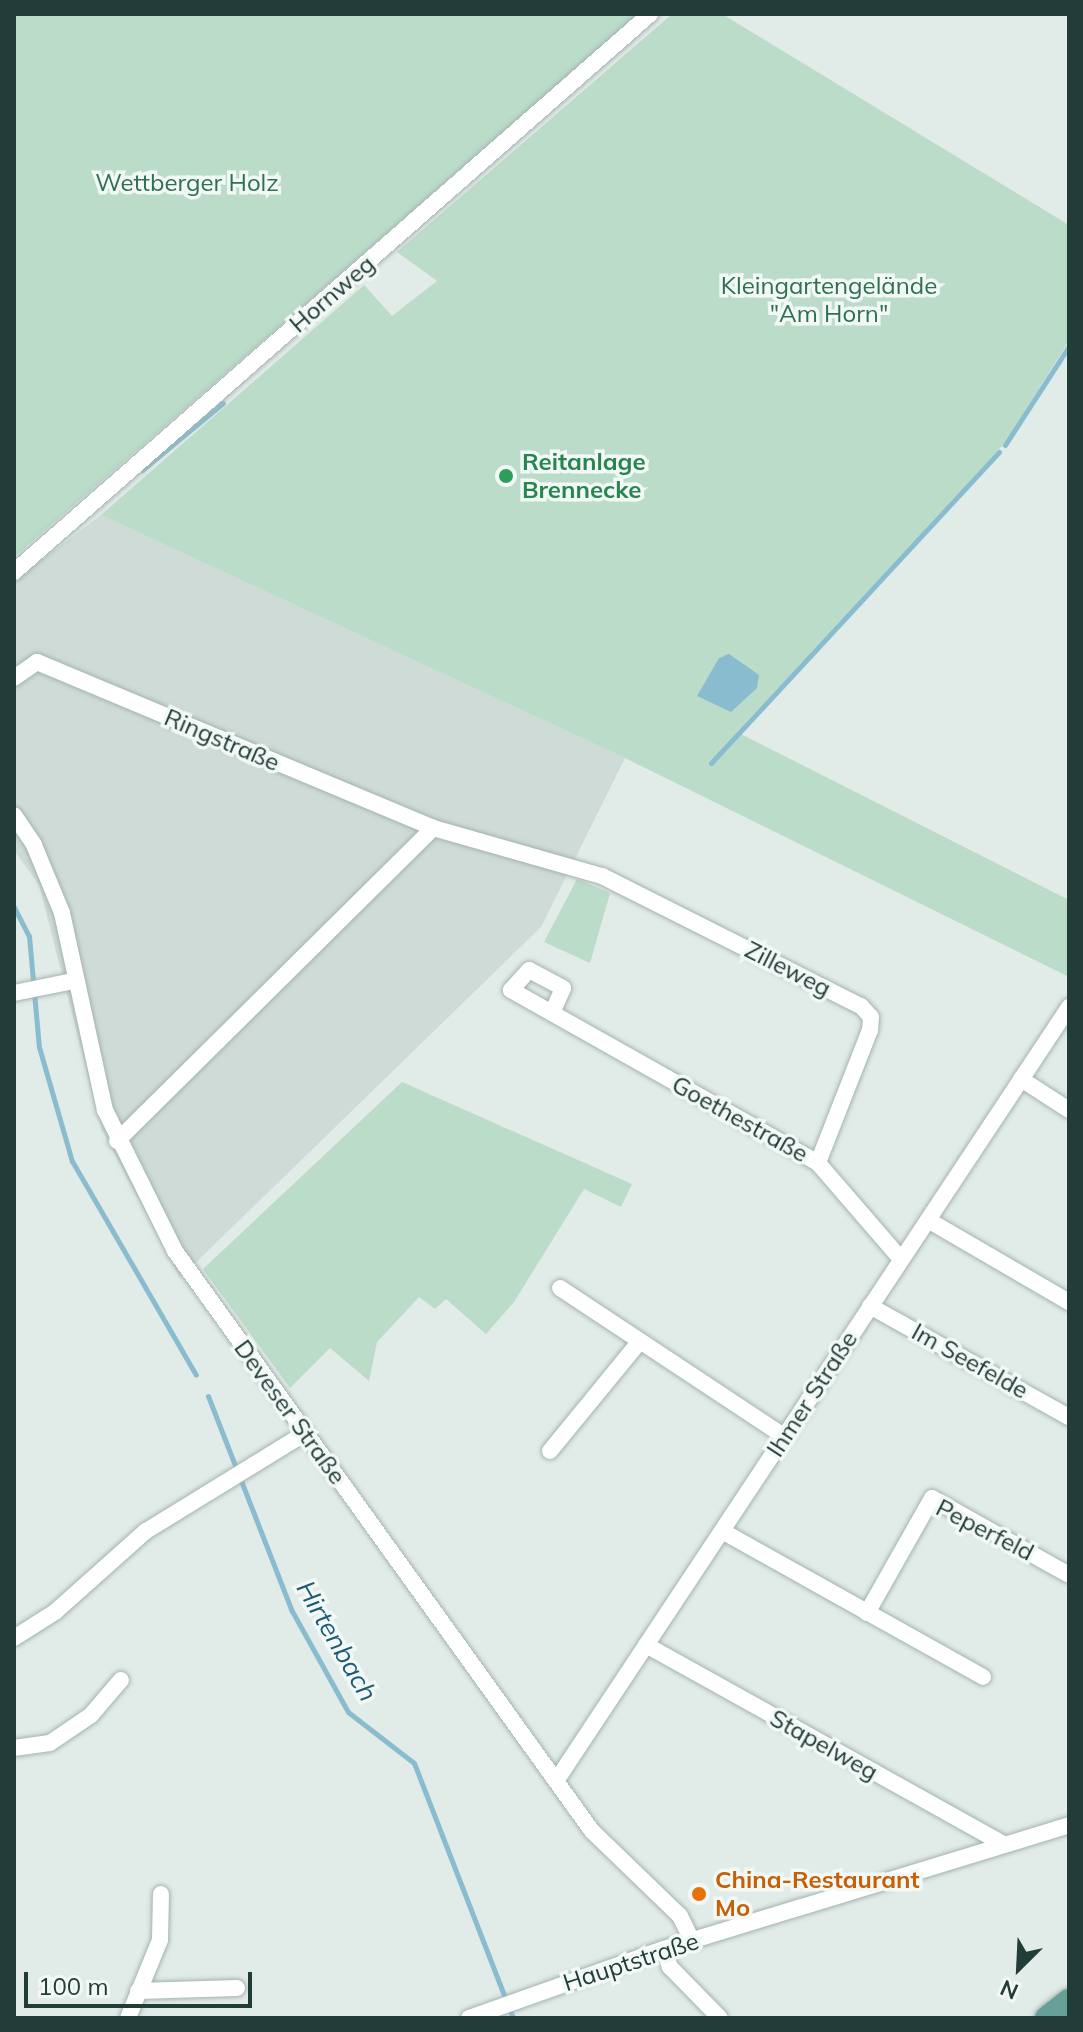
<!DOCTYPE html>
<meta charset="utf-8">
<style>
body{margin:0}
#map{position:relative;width:1083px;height:2032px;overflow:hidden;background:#e1ebe8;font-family:Mulish,sans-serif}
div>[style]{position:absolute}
.built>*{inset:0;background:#cfdbd7}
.green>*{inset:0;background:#bbdcc8}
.water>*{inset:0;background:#8abccf}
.stream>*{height:5px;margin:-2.5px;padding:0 2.5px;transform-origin:2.5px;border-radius:2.5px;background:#8abccf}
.roads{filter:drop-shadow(0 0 2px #a4b3b0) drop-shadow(0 0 2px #a4b3b0)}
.minor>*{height:16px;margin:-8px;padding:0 8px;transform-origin:8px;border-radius:8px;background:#fff}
.primary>*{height:24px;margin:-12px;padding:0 12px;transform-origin:12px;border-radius:12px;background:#67a098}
.dots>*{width:22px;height:22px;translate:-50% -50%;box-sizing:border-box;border:4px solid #f2f8f6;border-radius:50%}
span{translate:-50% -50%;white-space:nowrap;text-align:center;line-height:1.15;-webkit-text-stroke:7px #f2f8f6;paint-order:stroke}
.park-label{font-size:24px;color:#2d7150}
.street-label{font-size:24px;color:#223c38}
.leisure-label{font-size:24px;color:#27864d;font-weight:700}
.left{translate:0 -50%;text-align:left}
.food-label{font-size:24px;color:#c56008;font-weight:700}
.water-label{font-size:26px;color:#1e5c76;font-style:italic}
.frame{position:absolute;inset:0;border:16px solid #223c38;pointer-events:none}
.north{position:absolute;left:979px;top:1928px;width:80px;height:80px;-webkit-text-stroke:6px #f2f8f6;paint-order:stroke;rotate:204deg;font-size:22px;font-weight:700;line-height:32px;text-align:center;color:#223c38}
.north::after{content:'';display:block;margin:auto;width:28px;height:36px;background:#223c38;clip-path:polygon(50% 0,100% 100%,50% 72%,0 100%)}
.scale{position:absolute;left:24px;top:1972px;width:228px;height:36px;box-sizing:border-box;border:4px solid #223c38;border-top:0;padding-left:10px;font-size:24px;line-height:28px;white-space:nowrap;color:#223c38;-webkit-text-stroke:6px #f2f8f6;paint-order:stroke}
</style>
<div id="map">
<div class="built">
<i style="clip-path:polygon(101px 515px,625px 758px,541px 927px,180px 1278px,102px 1130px,39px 885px,14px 850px,14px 581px)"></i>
</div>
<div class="green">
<i style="clip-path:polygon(14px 14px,639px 14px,14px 557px)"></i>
<i style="clip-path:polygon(672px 14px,722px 14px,1069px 225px,1069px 341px,1004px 444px,737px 732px,1069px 900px,1069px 977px,625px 758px,101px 515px,364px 285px,392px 316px,437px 281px,397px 252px)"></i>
<i style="clip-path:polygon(577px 879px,610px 893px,590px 963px,544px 942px)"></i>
<i style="clip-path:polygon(402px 1082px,632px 1184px,621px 1207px,584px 1189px,514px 1302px,486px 1334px,446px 1299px,435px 1309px,419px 1297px,377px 1342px,369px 1381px,330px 1348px,290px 1388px,203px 1269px)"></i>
</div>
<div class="water">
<i style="clip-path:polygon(729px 654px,759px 675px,757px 688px,731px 712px,697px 696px,719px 658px)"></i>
</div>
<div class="stream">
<i style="left:1005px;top:445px;width:118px;rotate:-57.1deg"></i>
<i style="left:142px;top:470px;width:105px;rotate:-39.6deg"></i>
<i style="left:711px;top:763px;width:424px;rotate:-47.2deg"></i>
<i style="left:14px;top:907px;width:33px;rotate:63deg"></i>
<i style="left:29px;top:936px;width:111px;rotate:84.9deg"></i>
<i style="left:39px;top:1047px;width:119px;rotate:73.9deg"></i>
<i style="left:72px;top:1161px;width:247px;rotate:59.9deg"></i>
<i style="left:208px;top:1396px;width:231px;rotate:68.7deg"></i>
<i style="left:292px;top:1611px;width:115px;rotate:61deg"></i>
<i style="left:348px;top:1712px;width:83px;rotate:37.7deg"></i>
<i style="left:414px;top:1763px;width:274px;rotate:68.8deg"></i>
</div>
<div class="roads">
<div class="minor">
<i style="left:14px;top:572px;width:846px;rotate:-41.26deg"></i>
<i style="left:14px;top:678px;width:28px;rotate:-35deg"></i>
<i style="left:37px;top:662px;width:429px;rotate:22.7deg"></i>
<i style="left:433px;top:828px;width:176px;rotate:15.9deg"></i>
<i style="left:602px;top:876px;width:290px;rotate:26.7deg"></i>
<i style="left:861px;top:1006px;width:15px;rotate:48deg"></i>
<i style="left:871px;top:1017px;width:13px;rotate:94deg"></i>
<i style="left:870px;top:1030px;width:143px;rotate:111.4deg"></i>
<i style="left:14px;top:815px;width:36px;rotate:56deg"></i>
<i style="left:34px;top:845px;width:74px;rotate:67.6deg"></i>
<i style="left:62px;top:913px;width:202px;rotate:77.7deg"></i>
<i style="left:105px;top:1110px;width:157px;rotate:63.6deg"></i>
<i style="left:175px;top:1251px;width:714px;rotate:54.29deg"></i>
<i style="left:592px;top:1831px;width:122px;rotate:44deg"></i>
<i style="left:680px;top:1916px;width:28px;rotate:64deg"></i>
<i style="left:14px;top:993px;width:60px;rotate:-11.5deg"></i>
<i style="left:552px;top:1013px;width:27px;rotate:-66deg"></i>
<i style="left:563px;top:988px;width:38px;rotate:-152deg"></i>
<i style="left:529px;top:970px;width:27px;rotate:132deg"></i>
<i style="left:511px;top:990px;width:352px;rotate:29.4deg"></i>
<i style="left:818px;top:1163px;width:127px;rotate:49.2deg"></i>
<i style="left:1021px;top:1079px;width:57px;rotate:32.9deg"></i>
<i style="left:117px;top:1141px;width:445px;rotate:-44.7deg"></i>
<i style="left:928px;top:1220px;width:163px;rotate:30.2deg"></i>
<i style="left:560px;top:1288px;width:268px;rotate:33.5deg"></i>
<i style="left:870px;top:1306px;width:228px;rotate:29.2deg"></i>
<i style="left:550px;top:1451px;width:142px;rotate:-50.7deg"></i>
<i style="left:722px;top:1531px;width:299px;rotate:29.2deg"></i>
<i style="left:867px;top:1613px;width:132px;rotate:-60.5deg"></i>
<i style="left:932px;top:1498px;width:157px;rotate:29.3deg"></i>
<i style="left:14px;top:1638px;width:49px;rotate:-32.4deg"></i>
<i style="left:55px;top:1612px;width:122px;rotate:-41.7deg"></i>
<i style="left:146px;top:1531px;width:187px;rotate:-31.6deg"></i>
<i style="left:646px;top:1645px;width:409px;rotate:29.1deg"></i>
<i style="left:14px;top:1748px;width:36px;rotate:-8deg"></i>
<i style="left:50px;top:1743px;width:50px;rotate:-34.3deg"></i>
<i style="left:91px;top:1715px;width:46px;rotate:-49.4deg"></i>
<i style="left:556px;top:1781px;width:929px;rotate:-56.46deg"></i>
<i style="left:664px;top:1949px;width:19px;rotate:72deg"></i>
<i style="left:670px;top:1967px;width:71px;rotate:45.6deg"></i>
<i style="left:138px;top:1991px;width:99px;rotate:-1.7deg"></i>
<i style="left:128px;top:2018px;width:84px;rotate:-67.7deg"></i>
<i style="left:160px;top:1940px;width:46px;rotate:-88.8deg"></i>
<i style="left:469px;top:2018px;width:207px;rotate:-19.5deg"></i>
<i style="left:664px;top:1949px;width:424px;rotate:-17deg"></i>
</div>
<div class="primary">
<i style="left:1047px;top:2018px;width:28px;rotate:-38deg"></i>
</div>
</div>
<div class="dots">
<i style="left:506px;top:476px;background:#2e9e5b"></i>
<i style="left:699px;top:1894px;background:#e8710a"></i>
</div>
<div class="park-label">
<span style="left:187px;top:183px">Wettberger Holz</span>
<span style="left:829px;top:300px">Kleingartengelände<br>"Am Horn"</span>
</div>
<div class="street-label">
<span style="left:332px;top:294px;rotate:-41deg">Hornweg</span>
<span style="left:222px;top:740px;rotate:23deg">Ringstraße</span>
<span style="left:788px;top:969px;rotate:27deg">Zilleweg</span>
<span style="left:740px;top:1119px;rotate:29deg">Goethestraße</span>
<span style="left:970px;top:1361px;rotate:29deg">Im Seefelde</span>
<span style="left:812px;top:1394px;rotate:-57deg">Ihmer Straße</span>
<span style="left:290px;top:1412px;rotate:54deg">Deveser Straße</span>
<span style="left:985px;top:1530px;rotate:27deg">Peperfeld</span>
<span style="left:824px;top:1745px;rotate:29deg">Stapelweg</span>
<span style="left:631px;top:1962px;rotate:-18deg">Hauptstraße</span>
</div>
<div class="leisure-label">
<span class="left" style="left:522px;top:476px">Reitanlage<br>Brennecke</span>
</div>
<div class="food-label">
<span class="left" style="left:715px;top:1894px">China-Restaurant<br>Mo</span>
</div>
<div class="water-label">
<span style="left:337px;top:1641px;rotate:60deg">Hirtenbach</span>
</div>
<div class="frame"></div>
<div class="north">N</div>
<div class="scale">100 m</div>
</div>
